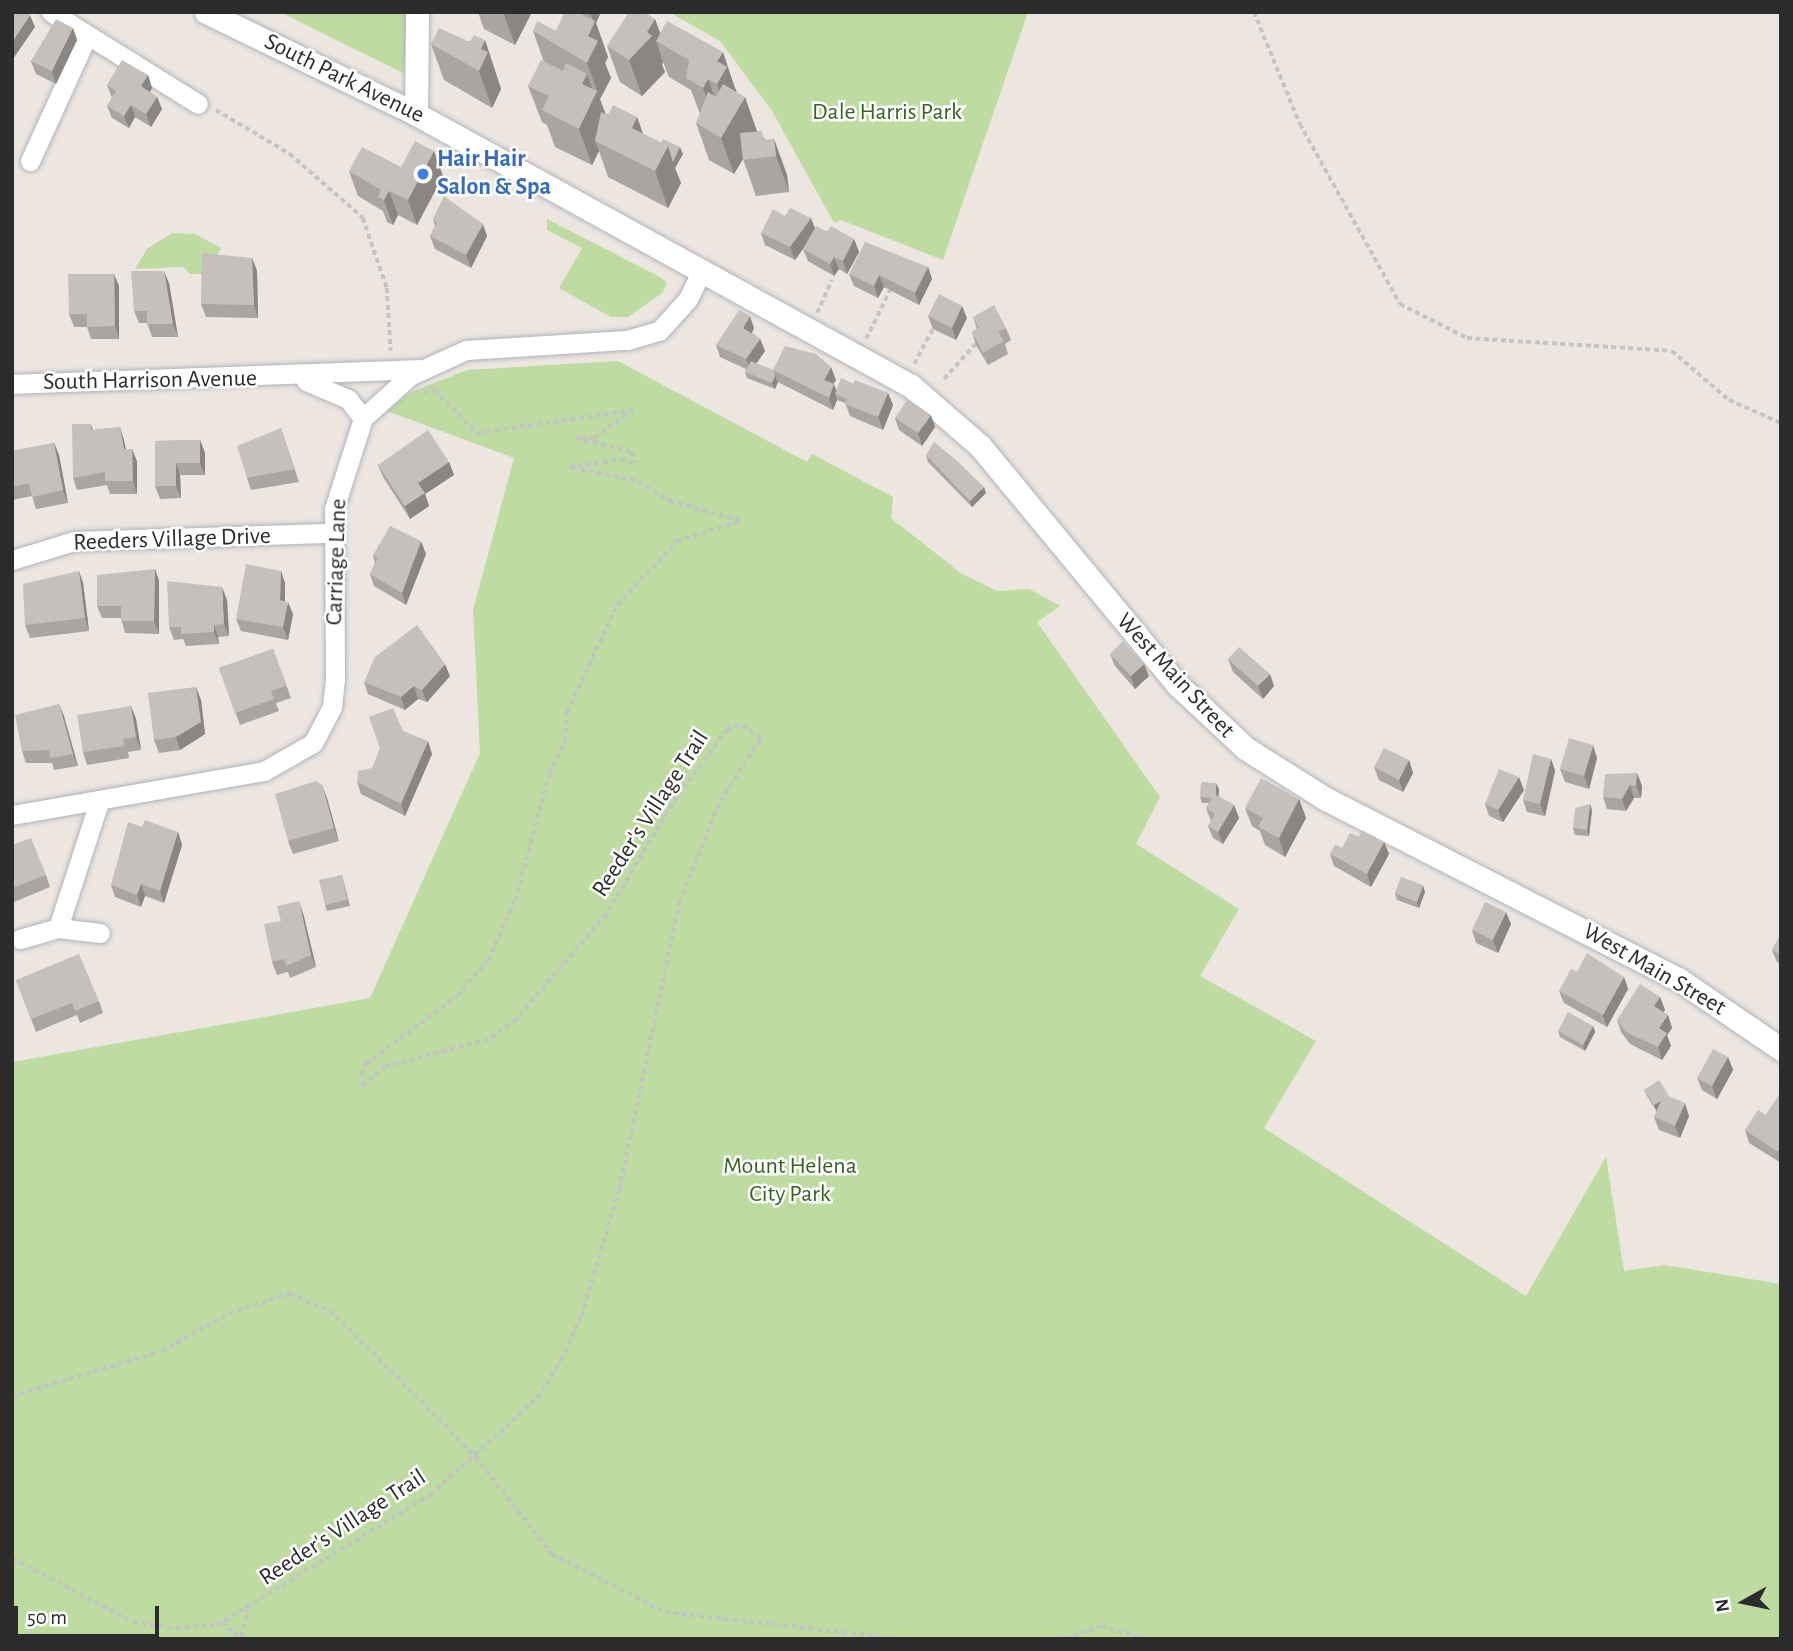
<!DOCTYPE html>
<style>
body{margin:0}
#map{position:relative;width:1793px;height:1651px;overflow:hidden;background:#ece5e0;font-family:"Alegreya Sans",sans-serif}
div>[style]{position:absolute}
.green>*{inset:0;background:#bedca2}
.path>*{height:3.5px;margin-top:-1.75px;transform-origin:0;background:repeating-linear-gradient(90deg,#c4c4c4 0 5px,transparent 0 8.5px)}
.roads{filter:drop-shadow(0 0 2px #b0b3bb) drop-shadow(0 0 2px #b0b3bb)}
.minor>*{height:19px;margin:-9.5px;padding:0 9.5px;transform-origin:9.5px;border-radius:9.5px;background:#fff}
.tertiary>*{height:23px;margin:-11.5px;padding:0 11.5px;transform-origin:11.5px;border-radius:11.5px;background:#fff}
.wall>*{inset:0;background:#a9a5a1}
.shaded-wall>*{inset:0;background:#8a8683}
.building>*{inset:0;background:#c5c0bb}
.dots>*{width:19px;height:19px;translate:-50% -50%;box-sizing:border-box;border:4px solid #fff;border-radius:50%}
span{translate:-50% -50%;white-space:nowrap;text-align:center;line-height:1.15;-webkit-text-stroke:5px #fff;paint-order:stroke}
.street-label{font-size:24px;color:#2c2c2c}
.park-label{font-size:24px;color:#386223}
.shop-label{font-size:24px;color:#366cbe;font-weight:700}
.left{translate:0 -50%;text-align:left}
.frame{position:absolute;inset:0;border:14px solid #2c2c2c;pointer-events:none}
.north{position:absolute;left:1709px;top:1567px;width:70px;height:70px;-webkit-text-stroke:5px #fff;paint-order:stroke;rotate:261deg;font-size:19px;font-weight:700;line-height:28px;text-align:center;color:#2c2c2c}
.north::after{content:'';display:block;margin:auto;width:24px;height:32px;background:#2c2c2c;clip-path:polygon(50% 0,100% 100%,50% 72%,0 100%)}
.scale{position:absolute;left:14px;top:1606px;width:145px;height:32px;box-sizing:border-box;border:4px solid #2c2c2c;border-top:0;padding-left:9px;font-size:21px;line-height:24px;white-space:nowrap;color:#2c2c2c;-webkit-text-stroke:5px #fff;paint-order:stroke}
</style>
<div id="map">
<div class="green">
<i style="clip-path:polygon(280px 12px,407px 12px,405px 74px)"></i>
<i style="clip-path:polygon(669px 12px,1028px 12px,943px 260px,841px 220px,834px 223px,772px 111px,720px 41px)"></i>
<i style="clip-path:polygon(547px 219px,660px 277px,667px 283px,662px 293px,628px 317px,611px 317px,559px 288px,582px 248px,547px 230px)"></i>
<i style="clip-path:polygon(172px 233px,195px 234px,221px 248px,207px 274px,190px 274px,184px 267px,135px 269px,147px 249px)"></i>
<i style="clip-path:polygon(618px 361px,807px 462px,812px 454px,893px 497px,891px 518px,962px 574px,997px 591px,1029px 589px,1060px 606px,1037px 622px,1160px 797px,1136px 844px,1239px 909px,1200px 976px,1316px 1041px,1264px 1128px,1526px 1296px,1606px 1157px,1624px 1271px,1664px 1265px,1781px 1284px,1781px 1639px,12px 1639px,12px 1062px,370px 998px,480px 753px,473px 610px,514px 458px,387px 411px,411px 392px,467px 370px)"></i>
</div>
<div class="path">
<i style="left:1254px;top:12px;width:121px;rotate:67.7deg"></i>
<i style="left:1300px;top:124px;width:206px;rotate:60.9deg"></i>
<i style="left:1400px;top:304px;width:75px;rotate:26.9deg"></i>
<i style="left:1467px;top:338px;width:205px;rotate:3.6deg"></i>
<i style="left:1672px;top:351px;width:75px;rotate:40.7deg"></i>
<i style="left:1729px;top:400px;width:57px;rotate:23.9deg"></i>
<i style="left:216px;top:110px;width:86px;rotate:30.7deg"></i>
<i style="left:290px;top:154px;width:97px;rotate:41.2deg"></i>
<i style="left:363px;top:218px;width:74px;rotate:71.1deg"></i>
<i style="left:387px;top:288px;width:63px;rotate:86.4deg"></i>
<i style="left:817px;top:313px;width:36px;rotate:-66deg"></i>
<i style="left:866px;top:339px;width:55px;rotate:-63.9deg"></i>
<i style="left:914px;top:364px;width:40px;rotate:-62deg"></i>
<i style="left:944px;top:379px;width:51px;rotate:-48.2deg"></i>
<i style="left:423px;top:392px;width:12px;rotate:-9deg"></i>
<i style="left:435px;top:390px;width:61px;rotate:45deg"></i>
<i style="left:478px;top:433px;width:157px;rotate:-8.4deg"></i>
<i style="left:633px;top:410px;width:49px;rotate:143.4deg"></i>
<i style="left:594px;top:439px;width:18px;rotate:-177deg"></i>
<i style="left:576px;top:438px;width:58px;rotate:14deg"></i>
<i style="left:632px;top:452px;width:11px;rotate:75deg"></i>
<i style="left:12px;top:1396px;width:157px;rotate:-16.7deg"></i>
<i style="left:162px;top:1351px;width:77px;rotate:-29.6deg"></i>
<i style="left:229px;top:1313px;width:64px;rotate:-17.3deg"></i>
<i style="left:290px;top:1294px;width:43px;rotate:23deg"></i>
<i style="left:330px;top:1311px;width:94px;rotate:44.6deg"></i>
<i style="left:397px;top:1377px;width:112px;rotate:45.4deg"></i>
<i style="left:476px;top:1457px;width:123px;rotate:51.9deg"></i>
<i style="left:552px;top:1554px;width:127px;rotate:27.2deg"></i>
<i style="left:665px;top:1612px;width:240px;rotate:6.5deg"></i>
<i style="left:12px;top:1558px;width:137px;rotate:27.9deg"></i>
<i style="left:133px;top:1622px;width:43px;rotate:7.9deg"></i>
<i style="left:176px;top:1628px;width:41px;rotate:-4.2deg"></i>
<i style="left:217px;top:1625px;width:250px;rotate:-31.4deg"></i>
<i style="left:430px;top:1495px;width:144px;rotate:-42.2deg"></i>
<i style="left:537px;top:1398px;width:45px;rotate:-57.7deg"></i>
<i style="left:561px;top:1360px;width:48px;rotate:-65.6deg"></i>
<i style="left:581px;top:1316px;width:132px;rotate:-73.2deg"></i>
<i style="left:619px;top:1190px;width:293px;rotate:-78.2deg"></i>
<i style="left:679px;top:903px;width:110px;rotate:-68.1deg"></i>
<i style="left:720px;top:801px;width:75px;rotate:-56.9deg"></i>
<i style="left:761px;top:738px;width:26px;rotate:-149deg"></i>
<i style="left:739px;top:725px;width:13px;rotate:157deg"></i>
<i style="left:727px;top:730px;width:84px;rotate:126.7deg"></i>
<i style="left:677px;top:797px;width:138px;rotate:121deg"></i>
<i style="left:606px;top:915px;width:138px;rotate:130.6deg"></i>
<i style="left:516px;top:1020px;width:34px;rotate:144deg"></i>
<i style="left:488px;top:1040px;width:106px;rotate:165.3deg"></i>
<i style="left:385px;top:1067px;width:29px;rotate:139deg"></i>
<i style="left:363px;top:1086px;width:11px;rotate:-100deg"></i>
<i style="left:361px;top:1075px;width:12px;rotate:-66deg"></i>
<i style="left:366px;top:1064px;width:114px;rotate:-36.8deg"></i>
<i style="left:457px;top:996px;width:48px;rotate:-49.3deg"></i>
<i style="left:488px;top:960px;width:65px;rotate:-65.4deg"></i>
<i style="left:515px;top:901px;width:131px;rotate:-75deg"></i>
<i style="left:549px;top:774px;width:36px;rotate:-63deg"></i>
<i style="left:565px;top:742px;width:30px;rotate:-86deg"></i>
<i style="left:567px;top:712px;width:118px;rotate:-65deg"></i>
<i style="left:617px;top:605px;width:88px;rotate:-46.8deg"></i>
<i style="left:677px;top:541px;width:66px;rotate:-17.6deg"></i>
<i style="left:740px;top:521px;width:71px;rotate:-164.4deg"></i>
<i style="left:672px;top:502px;width:43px;rotate:-150.4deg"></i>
<i style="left:635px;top:481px;width:67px;rotate:-168deg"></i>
<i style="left:569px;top:467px;width:53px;rotate:-8.7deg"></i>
<i style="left:621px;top:459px;width:15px;rotate:16deg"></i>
<i style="left:221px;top:1623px;width:26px;rotate:36deg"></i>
<i style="left:241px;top:1637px;width:28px;rotate:-75deg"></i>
<i style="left:1054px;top:1639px;width:12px;rotate:-9deg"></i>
<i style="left:1065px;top:1639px;width:38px;rotate:-20deg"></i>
<i style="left:1101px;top:1626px;width:48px;rotate:15.8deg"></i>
</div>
<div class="roads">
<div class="minor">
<i style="left:51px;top:12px;width:173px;rotate:32deg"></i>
<i style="left:30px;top:161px;width:137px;rotate:-65.5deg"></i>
<i style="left:306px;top:381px;width:46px;rotate:23.2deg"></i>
<i style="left:348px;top:399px;width:24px;rotate:52deg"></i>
<i style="left:12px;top:384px;width:408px;rotate:-2.1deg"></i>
<i style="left:12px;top:560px;width:65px;rotate:-17deg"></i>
<i style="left:74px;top:541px;width:260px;rotate:-1.8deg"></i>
<i style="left:12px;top:815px;width:256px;rotate:-9.9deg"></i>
<i style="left:264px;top:771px;width:56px;rotate:-29.7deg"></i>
<i style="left:313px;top:743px;width:41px;rotate:-62.2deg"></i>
<i style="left:332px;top:707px;width:28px;rotate:-84deg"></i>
<i style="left:335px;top:679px;width:170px;rotate:-90.3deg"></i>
<i style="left:334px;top:509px;width:96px;rotate:-72.3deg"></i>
<i style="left:363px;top:418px;width:64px;rotate:-41.9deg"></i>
<i style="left:411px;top:375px;width:60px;rotate:-24.4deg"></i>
<i style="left:466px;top:350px;width:161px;rotate:-3.6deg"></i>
<i style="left:627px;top:340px;width:33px;rotate:-16deg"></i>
<i style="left:659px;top:331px;width:43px;rotate:-47.8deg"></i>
<i style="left:688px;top:299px;width:30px;rotate:-64deg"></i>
<i style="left:58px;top:928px;width:42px;rotate:6.8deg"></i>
<i style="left:20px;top:939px;width:40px;rotate:-16deg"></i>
<i style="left:58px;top:928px;width:133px;rotate:-72deg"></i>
</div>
<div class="tertiary">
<i style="left:206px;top:12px;width:233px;rotate:25.9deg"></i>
<i style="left:416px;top:114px;width:565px;rotate:28.79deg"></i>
<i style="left:911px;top:386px;width:91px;rotate:41deg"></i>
<i style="left:980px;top:446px;width:310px;rotate:50.4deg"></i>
<i style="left:1178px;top:685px;width:92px;rotate:43.2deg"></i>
<i style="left:1245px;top:748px;width:96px;rotate:32.2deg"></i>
<i style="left:1326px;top:799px;width:395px;rotate:27.1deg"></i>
<i style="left:1678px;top:979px;width:125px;rotate:34.2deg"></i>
<i style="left:416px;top:114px;width:102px;rotate:-89.4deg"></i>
</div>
</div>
<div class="wall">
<i style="clip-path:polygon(478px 12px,532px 12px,515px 45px,484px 29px)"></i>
<i style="clip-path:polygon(565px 12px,601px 12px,596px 23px,608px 57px,605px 63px,611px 78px,600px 99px,606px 114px,637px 117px,643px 134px,683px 154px,675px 168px,681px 183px,668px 208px,608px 177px,599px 151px,592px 165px,555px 147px,547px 125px,542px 122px,528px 86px,544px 62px,533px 31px,556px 31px)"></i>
<i style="clip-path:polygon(655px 19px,660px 33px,736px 89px,737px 93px,757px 131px,766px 140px,774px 139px,787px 175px,789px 192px,756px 196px,743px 159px,734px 174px,709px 160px,696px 123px,700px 114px,691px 90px,669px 77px,663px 62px,662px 65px,665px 72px,642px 96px,620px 82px,607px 46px)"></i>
<i style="clip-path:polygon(73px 28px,77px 40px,56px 84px,36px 74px,31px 61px)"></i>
<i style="clip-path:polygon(485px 40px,501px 89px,492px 108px,444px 80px,431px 44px)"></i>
<i style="clip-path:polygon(148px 75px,152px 88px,150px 92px,157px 97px,162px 109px,151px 127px,135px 117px,129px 128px,112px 118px,107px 106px,112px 98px,107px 85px)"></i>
<i style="clip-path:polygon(434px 151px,443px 176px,417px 225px,398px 215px,393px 225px,387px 222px,383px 211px,358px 196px,349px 171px,401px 167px)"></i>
<i style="clip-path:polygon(785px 216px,815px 228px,854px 239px,859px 252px,847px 274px,839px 269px,834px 276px,808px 261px,803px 249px,806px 244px,795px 260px,765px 245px,761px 233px)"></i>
<i style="clip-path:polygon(433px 219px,487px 236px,471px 268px,435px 249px,430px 236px,435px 226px)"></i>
<i style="clip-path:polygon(252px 258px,257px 271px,258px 318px,206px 317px,201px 304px)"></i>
<i style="clip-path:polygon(928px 267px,932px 279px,919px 305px,884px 287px,878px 298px,854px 286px,849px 274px)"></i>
<i style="clip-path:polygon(169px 283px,178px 337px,152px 337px,147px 323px,139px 323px,134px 311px)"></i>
<i style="clip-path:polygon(119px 286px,119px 339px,91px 339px,87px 327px,74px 327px,69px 314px)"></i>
<i style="clip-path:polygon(928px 316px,967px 318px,956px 340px,933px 329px)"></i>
<i style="clip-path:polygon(973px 317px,1006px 328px,1011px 340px,1005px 344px,1008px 354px,988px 365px,976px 345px,972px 332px,977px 329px)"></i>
<i style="clip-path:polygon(754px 328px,752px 333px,760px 339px,765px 351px,756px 364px,773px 370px,836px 380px,833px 384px,836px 391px,854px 384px,888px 393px,893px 405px,883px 430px,850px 416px,845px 403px,837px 400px,833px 410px,778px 382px,775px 389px,747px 378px,745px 372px,746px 369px,720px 357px,716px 345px)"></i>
<i style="clip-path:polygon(895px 418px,935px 427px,922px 446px,899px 430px)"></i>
<i style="clip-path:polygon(91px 424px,93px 430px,120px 427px,126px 449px,137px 461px,137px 494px,110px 494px,107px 485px,77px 490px,73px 478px)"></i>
<i style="clip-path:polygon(281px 428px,299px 482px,251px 490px,247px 478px)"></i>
<i style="clip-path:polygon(200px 440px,205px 453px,205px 475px,180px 475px,181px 498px,160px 499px,155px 486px,155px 441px)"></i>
<i style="clip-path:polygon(54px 443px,59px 455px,68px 503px,36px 509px,32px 496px,12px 500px,12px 451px)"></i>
<i style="clip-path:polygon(926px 455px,986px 493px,972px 507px,928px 462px)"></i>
<i style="clip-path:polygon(449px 462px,454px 475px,425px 494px,429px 506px,410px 519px,383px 477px,378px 465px)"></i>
<i style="clip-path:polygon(426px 554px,406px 605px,374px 586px,370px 574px,375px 563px,373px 555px)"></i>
<i style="clip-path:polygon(155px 569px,159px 581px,159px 634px,125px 633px,121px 618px,102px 618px,97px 606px)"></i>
<i style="clip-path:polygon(79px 571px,83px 583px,89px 631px,30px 638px,25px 625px)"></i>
<i style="clip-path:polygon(281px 571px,285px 583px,285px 601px,293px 614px,288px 640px,241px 631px,236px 619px)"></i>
<i style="clip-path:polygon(227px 600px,229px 636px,218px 637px,219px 644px,186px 646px,183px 639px,174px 640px,169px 627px)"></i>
<i style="clip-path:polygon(273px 649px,291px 698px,276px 703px,279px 711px,240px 725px,219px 668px)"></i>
<i style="clip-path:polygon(1110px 654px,1149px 676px,1135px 689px,1115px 666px)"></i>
<i style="clip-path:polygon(1228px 659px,1274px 686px,1263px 699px,1233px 672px)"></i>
<i style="clip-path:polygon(450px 676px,427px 702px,418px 699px,405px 710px,368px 694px,364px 682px)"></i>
<i style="clip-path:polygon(201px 700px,205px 734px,180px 750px,159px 753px,154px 740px)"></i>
<i style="clip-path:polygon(59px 704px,78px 766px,54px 770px,52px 763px,26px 763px,22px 751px)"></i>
<i style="clip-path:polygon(131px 706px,136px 719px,141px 750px,128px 752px,129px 758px,87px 765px,83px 752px)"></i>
<i style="clip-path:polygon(403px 731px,432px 754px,405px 816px,361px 794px,357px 782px,372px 768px)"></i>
<i style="clip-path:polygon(1597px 758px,1589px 789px,1565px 782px,1560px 769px)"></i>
<i style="clip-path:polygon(1551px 759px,1555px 771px,1545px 816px,1527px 812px,1523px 800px)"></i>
<i style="clip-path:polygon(1409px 760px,1413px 773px,1403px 792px,1379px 780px,1374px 767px)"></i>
<i style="clip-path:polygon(1637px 773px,1642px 786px,1641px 798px,1634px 798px,1626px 811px,1607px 809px,1603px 797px)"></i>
<i style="clip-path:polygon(322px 785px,339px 841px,293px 854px,288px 841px)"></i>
<i style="clip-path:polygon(1219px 789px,1218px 796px,1234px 805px,1239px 818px,1223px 844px,1213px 838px,1208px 826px,1211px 821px,1206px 808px,1209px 803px,1202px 803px,1200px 797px)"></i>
<i style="clip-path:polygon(1524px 790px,1503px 822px,1489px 816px,1485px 804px)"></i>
<i style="clip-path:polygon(1299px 799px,1306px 818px,1285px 857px,1265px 845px,1260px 831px,1252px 826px,1245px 808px)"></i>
<i style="clip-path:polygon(1592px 810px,1589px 836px,1575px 835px,1573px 828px)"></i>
<i style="clip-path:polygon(142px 827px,178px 832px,182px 845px,164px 903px,145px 896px,141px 907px,115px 897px,111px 885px)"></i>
<i style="clip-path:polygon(1359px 837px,1384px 842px,1389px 854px,1371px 887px,1334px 866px,1330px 854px,1342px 848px)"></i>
<i style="clip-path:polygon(12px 845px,46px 875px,50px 887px,12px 903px)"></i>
<i style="clip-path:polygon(342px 875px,350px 906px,327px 911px,325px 905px)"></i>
<i style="clip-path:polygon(1425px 892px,1419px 908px,1397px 900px,1395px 893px)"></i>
<i style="clip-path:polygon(303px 913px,316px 967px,290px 978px,288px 972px,277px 975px,272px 962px,281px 921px)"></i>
<i style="clip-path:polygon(1511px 924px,1498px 953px,1476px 943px,1472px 930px)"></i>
<i style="clip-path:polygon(1781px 934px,1781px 964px,1777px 962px,1772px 950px)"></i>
<i style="clip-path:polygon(1624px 977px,1628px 989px,1607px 1027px,1564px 1003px,1559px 991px)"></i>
<i style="clip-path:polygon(16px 980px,99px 1001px,103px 1013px,80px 1023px,77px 1015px,36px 1032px)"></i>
<i style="clip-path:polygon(1660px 997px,1665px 1010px,1663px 1012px,1668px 1015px,1672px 1028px,1667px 1035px,1671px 1046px,1662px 1060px,1630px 1044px,1621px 1032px,1617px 1020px)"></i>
<i style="clip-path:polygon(1593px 1026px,1595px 1032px,1585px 1051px,1560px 1037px,1558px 1031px)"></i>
<i style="clip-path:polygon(1728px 1057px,1733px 1070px,1717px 1099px,1702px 1090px,1697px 1078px)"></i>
<i style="clip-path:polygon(1644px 1090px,1670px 1097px,1689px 1116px,1680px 1138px,1659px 1130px,1654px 1117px,1657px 1112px,1647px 1096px)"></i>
<i style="clip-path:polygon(1781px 1092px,1781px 1163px,1749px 1143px,1745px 1130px,1766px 1115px)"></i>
</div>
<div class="shaded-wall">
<i style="clip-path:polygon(503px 12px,532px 12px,515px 45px)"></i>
<i style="clip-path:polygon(590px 12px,601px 12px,596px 23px,608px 57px,605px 63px,611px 78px,600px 99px,587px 63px,588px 36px,594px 24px)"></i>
<i style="clip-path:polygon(30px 15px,35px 27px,13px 59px,12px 56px,12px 42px)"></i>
<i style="clip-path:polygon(655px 19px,665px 46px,656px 41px,663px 62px,662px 65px,665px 72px,642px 96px,629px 60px)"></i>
<i style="clip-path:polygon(73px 28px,77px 40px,56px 84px,52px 71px)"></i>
<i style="clip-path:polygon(485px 40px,501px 89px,492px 108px,479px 71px,481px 49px)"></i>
<i style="clip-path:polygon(723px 52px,740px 103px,730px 121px,717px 84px,717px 61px)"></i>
<i style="clip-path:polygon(587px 74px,595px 96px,597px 91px,610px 128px,595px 141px,599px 151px,592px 165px,579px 129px,582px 84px)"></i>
<i style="clip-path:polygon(148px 75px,152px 88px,145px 99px,141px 86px)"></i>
<i style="clip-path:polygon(708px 79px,721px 115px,716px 124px,703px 88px)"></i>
<i style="clip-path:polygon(157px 97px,162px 109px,151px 127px,146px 114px)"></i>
<i style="clip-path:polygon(745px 97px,758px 134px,734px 174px,721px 138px)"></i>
<i style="clip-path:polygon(131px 105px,135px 117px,129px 128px,124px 116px)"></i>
<i style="clip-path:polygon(637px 117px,650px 154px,632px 128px)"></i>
<i style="clip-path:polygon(774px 139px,787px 175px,789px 192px,776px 156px)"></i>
<i style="clip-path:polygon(668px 146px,680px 147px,683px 154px,675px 168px,681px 183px,668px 208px,655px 171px)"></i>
<i style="clip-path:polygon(434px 151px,443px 176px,417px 225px,408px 200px)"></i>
<i style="clip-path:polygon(389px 191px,398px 215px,393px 225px,384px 200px)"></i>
<i style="clip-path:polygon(811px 218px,816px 231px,795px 260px,790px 247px)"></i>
<i style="clip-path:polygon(483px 224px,487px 236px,471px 268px,466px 255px)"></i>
<i style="clip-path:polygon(854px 239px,859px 252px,847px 274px,843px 261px)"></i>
<i style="clip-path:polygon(834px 257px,839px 269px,834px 276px,830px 264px)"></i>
<i style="clip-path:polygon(252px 258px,257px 271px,258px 318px,254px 305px)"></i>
<i style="clip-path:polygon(928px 267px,932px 279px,919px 305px,915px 293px)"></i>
<i style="clip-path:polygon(164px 271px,169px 283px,178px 337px,173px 324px)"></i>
<i style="clip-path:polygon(114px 274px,119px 286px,119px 339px,115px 326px)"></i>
<i style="clip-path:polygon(879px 275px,884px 287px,878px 298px,874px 286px)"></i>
<i style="clip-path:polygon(962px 306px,967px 318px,956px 340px,952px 328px)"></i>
<i style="clip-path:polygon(750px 316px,754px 328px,748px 340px,743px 328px)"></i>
<i style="clip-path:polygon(760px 339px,765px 351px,751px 371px,746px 359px)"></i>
<i style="clip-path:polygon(831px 367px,836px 380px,828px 392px,824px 380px)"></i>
<i style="clip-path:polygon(775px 376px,778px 382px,775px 389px,772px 383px)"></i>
<i style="clip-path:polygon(834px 384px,838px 395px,835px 394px,837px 400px,833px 410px,829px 398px)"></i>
<i style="clip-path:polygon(888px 393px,893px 405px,883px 430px,878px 417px)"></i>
<i style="clip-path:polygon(931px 415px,935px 427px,922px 446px,918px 433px)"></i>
<i style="clip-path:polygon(120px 427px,124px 440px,128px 461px,124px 449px)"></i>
<i style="clip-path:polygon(200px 440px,205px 453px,205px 475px,200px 463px)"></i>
<i style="clip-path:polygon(54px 443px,59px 455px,68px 503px,63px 490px)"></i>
<i style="clip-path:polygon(132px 449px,137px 461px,137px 494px,133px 481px)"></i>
<i style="clip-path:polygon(449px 462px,454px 475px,425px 494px,429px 506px,410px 519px,405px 506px,418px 483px)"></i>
<i style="clip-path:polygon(176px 463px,180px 475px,181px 498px,176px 486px)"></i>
<i style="clip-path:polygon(984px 487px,986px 493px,972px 507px,970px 501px)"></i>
<i style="clip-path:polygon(421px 541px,426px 554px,406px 605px,402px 593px)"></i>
<i style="clip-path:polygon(155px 569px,159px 581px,159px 634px,154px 621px)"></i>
<i style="clip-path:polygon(79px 571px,83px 583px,89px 631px,85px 618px)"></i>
<i style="clip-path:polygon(281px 571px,285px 583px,285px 612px,280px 600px)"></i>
<i style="clip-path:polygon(222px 587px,227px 600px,229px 636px,224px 624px)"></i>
<i style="clip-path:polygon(288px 602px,293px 614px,288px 640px,283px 627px)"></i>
<i style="clip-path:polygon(214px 625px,218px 637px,219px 644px,214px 632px)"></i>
<i style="clip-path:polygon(445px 664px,450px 676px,427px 702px,422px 690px)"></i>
<i style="clip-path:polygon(1144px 664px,1149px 676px,1135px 689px,1131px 676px)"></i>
<i style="clip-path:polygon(1270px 674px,1274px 686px,1263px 699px,1258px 686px)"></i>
<i style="clip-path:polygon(414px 686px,418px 699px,405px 710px,401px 697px)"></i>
<i style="clip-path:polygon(196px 687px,201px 700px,205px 734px,180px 750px,176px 737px)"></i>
<i style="clip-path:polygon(59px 704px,64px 716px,78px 766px,73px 754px)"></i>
<i style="clip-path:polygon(131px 706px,136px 719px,141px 750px,136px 737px)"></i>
<i style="clip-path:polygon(428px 741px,432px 754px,405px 816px,401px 804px)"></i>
<i style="clip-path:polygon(1593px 745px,1597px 758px,1589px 789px,1584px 776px)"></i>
<i style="clip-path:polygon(1551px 759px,1555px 771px,1545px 816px,1540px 804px)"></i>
<i style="clip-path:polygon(1409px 760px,1413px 773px,1403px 792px,1399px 780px)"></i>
<i style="clip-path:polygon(1637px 773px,1642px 786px,1641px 798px,1636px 786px)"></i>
<i style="clip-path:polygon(1519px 777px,1524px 790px,1503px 822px,1498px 810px)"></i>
<i style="clip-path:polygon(1216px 783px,1219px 789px,1218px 804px,1215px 798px)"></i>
<i style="clip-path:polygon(322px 785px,327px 798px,339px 841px,334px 828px)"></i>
<i style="clip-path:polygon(1630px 785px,1634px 798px,1626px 811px,1622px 799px)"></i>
<i style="clip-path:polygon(1299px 799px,1306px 818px,1285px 857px,1279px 838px)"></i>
<i style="clip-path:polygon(1590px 804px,1592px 810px,1589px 836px,1587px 830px)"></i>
<i style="clip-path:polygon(1234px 805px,1239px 818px,1223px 844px,1218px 832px)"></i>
<i style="clip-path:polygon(178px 832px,182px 845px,164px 903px,160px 891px)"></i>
<i style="clip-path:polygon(1384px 842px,1389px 854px,1371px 887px,1367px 874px)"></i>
<i style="clip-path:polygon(141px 884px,145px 896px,141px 907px,137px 895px)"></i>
<i style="clip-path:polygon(1423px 885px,1425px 892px,1419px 908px,1417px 902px)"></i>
<i style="clip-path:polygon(299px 901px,303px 913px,316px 967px,311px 955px)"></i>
<i style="clip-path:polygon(1506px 912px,1511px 924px,1498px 953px,1493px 940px)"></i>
<i style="clip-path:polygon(1624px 977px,1628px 989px,1607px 1027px,1603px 1015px)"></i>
<i style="clip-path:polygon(1660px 997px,1665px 1010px,1659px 1019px,1654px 1006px)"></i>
<i style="clip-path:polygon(1668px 1015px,1672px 1028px,1667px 1035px,1671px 1046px,1662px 1060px,1658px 1047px,1659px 1028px)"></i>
<i style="clip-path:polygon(1593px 1026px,1595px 1032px,1585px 1051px,1583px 1045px)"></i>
<i style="clip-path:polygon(1728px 1057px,1733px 1070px,1717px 1099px,1712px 1086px)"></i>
<i style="clip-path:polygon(1669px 1096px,1671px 1102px,1657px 1112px,1654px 1105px)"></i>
<i style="clip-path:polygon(1685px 1103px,1689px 1116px,1680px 1138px,1675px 1126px)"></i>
<i style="clip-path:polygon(1781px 1146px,1781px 1160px,1778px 1152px)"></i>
</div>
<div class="building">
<i style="clip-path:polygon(12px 12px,25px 12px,30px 15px,12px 42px)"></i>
<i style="clip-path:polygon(565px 12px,577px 12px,595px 21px,588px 36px,598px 41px,587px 63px,533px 31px,537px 21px,556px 31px)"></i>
<i style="clip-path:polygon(629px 12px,644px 12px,655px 19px,647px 32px,652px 36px,629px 60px,607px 46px)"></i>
<i style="clip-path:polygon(56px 19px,73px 28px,52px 71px,31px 61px)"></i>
<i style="clip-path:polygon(667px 21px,723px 52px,717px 61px,727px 67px,717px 84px,708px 79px,703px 88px,686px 78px,689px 60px,656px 41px)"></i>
<i style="clip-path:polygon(439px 28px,470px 42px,474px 35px,485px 40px,481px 49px,488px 52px,479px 71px,431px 44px)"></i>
<i style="clip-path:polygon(122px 60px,148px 75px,141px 86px,157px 97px,146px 114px,131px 105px,124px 116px,107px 106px,116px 91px,107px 85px)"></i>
<i style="clip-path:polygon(541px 60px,563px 71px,566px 63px,587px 74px,582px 84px,597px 91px,579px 129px,542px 110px,549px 96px,528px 86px)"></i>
<i style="clip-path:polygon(723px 84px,745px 97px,721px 138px,696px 123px,708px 92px,716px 97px)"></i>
<i style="clip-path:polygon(613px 105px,637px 117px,632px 128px,668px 146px,655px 171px,595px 141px,601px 112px,608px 115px)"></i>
<i style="clip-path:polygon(762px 131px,764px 140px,774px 139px,776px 156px,743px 160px,740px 133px)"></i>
<i style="clip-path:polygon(663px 139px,680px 147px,673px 162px,668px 146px,661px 143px)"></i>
<i style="clip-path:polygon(415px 141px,434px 151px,408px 200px,389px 191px,384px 200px,378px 197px,381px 190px,349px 171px,362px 147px,401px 167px)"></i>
<i style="clip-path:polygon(444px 196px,483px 224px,466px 255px,430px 236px,437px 223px,433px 219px)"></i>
<i style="clip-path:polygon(790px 208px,811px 218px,790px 247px,761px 233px,773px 209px,785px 216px)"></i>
<i style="clip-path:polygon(816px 226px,827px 232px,831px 226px,854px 239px,843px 261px,834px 257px,830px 264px,803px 249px)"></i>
<i style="clip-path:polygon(865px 242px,928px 267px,915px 293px,879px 275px,874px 286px,849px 274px)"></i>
<i style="clip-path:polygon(202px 253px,252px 258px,254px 305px,201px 304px)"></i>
<i style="clip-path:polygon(131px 271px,164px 271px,173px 324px,147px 324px,147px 311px,134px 311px)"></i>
<i style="clip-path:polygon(68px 274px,114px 274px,115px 326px,87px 327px,87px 314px,69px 314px)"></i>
<i style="clip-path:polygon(939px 294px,962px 306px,952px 328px,928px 316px)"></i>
<i style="clip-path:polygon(994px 305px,1006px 328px,998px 332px,1004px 341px,983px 353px,972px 332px,979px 328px,973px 317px)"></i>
<i style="clip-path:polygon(739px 310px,750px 316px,743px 328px,760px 339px,746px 359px,716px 345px)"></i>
<i style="clip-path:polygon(785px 346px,816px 354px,831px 367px,824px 380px,834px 384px,829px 398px,773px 370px)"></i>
<i style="clip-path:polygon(751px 361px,773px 370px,775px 376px,772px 383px,745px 372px)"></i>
<i style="clip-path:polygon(841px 378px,854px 384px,847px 399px,835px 394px)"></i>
<i style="clip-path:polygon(855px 380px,888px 393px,878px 417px,845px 404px)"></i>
<i style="clip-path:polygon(908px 399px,931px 415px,918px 433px,895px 418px)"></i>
<i style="clip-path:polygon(72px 424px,91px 424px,91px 430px,120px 427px,124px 449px,132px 449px,133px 481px,105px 481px,105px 472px,73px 478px)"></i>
<i style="clip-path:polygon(281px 428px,294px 469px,247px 478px,237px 446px)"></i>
<i style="clip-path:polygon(428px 430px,449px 462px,418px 483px,425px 493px,405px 506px,378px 465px)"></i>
<i style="clip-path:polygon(200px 440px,200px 463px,176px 463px,176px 486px,155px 486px,155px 441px)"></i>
<i style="clip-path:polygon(934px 442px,956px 460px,984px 487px,970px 501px,926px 455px)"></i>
<i style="clip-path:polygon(54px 443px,63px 490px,32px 497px,29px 483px,12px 487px,12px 451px)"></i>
<i style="clip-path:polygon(390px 526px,421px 541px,402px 593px,370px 574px,378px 558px,373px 555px)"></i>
<i style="clip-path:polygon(246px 564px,281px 571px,280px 600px,288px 602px,283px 627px,236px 619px)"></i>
<i style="clip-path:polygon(155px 569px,154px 621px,121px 621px,121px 606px,97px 606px,97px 575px)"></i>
<i style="clip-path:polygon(79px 571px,85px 618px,25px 625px,23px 584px)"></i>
<i style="clip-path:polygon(167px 581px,222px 587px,224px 624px,214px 625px,214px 632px,181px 634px,181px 627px,169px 627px)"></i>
<i style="clip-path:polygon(417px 625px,445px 664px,422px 690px,414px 686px,401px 697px,364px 682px,375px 657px)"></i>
<i style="clip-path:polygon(1123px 641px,1144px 664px,1131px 676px,1110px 654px)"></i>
<i style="clip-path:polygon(1239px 647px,1270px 674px,1258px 686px,1228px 659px)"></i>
<i style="clip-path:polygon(273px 649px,286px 686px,271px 691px,274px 699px,235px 713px,219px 668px)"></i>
<i style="clip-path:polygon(196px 687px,201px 722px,176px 737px,154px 740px,148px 693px)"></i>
<i style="clip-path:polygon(59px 704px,73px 754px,50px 758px,49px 750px,22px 751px,15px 715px)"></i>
<i style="clip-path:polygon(131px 706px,136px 737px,123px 739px,124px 746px,83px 752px,77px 715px)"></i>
<i style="clip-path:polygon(393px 708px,403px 731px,428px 741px,401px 804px,357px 782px,358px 771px,372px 768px,380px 748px,369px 717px)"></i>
<i style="clip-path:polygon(1569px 738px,1593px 745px,1584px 776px,1560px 769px)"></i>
<i style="clip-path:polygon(1384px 748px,1409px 760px,1399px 780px,1374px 767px)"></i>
<i style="clip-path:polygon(1533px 754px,1551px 759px,1540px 804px,1523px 800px)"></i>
<i style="clip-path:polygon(1499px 769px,1519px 777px,1498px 810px,1485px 804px)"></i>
<i style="clip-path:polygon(1637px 773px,1636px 786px,1630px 785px,1622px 799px,1603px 797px,1605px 774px)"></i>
<i style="clip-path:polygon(1261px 778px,1299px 799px,1279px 838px,1258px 827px,1263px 818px,1245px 808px)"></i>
<i style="clip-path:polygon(316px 781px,322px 785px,334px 828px,288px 841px,275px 794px)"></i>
<i style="clip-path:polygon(1201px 782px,1216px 783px,1216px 795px,1214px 794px,1212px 798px,1200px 797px)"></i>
<i style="clip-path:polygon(1214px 794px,1234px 805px,1218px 832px,1208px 826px,1215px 814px,1206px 808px)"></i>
<i style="clip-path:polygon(1590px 804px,1587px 830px,1573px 828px,1575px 808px)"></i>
<i style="clip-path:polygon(145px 820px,178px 832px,160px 891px,141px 884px,137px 895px,111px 885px,128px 822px,142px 827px)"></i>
<i style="clip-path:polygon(1362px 830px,1384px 842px,1367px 874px,1330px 854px,1335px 845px,1342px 848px,1350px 833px,1359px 837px)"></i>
<i style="clip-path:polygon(31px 838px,46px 875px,12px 888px,12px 845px)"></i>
<i style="clip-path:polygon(342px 875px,347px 900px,325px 905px,319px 880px)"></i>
<i style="clip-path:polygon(1401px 877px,1423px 885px,1417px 902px,1395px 893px)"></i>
<i style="clip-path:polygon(299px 901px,311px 955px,286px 966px,284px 959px,272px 962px,264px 924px,281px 921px,277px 906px)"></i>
<i style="clip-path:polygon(1485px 902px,1506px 912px,1493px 940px,1472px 930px)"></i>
<i style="clip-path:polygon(1781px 934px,1781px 955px,1772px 950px)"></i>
<i style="clip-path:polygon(1587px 953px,1624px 977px,1603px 1015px,1559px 991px,1571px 969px,1577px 972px)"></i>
<i style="clip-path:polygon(79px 954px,99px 1001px,75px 1011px,72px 1003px,31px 1019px,16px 980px)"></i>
<i style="clip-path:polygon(1640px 984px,1660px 997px,1654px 1006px,1668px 1015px,1659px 1028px,1667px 1033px,1658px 1047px,1626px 1032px,1617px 1020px)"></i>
<i style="clip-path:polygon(1568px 1012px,1593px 1026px,1583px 1045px,1558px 1031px)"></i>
<i style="clip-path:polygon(1713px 1049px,1728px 1057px,1712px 1086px,1697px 1078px)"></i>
<i style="clip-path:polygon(1659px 1080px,1669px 1096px,1664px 1094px,1661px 1101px,1654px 1105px,1644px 1090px)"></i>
<i style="clip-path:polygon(1781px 1092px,1781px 1146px,1778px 1152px,1745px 1130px,1758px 1110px,1766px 1115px)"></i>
<i style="clip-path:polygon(1664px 1094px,1685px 1103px,1675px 1126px,1654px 1117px)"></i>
</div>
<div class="dots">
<i style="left:423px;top:174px;background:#3f7fe0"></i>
</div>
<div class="street-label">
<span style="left:344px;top:79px;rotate:26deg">South Park Avenue</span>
<span style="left:150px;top:381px;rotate:-1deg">South Harrison Avenue</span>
<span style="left:172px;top:540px;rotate:-2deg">Reeders Village Drive</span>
<span style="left:337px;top:562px;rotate:-88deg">Carriage Lane</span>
<span style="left:1175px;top:676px;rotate:47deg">West Main Street</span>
<span style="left:651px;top:814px;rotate:-57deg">Reeder's Village Trail</span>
<span style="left:1654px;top:970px;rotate:30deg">West Main Street</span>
<span style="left:343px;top:1528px;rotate:-33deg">Reeder's Village Trail</span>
</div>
<div class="park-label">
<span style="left:887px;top:113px">Dale Harris Park</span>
<span style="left:790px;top:1181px">Mount Helena<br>City Park</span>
</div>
<div class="shop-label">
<span class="left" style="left:437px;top:174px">Hair Hair<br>Salon &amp; Spa</span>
</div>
<div class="frame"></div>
<div class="north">N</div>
<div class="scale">50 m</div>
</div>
